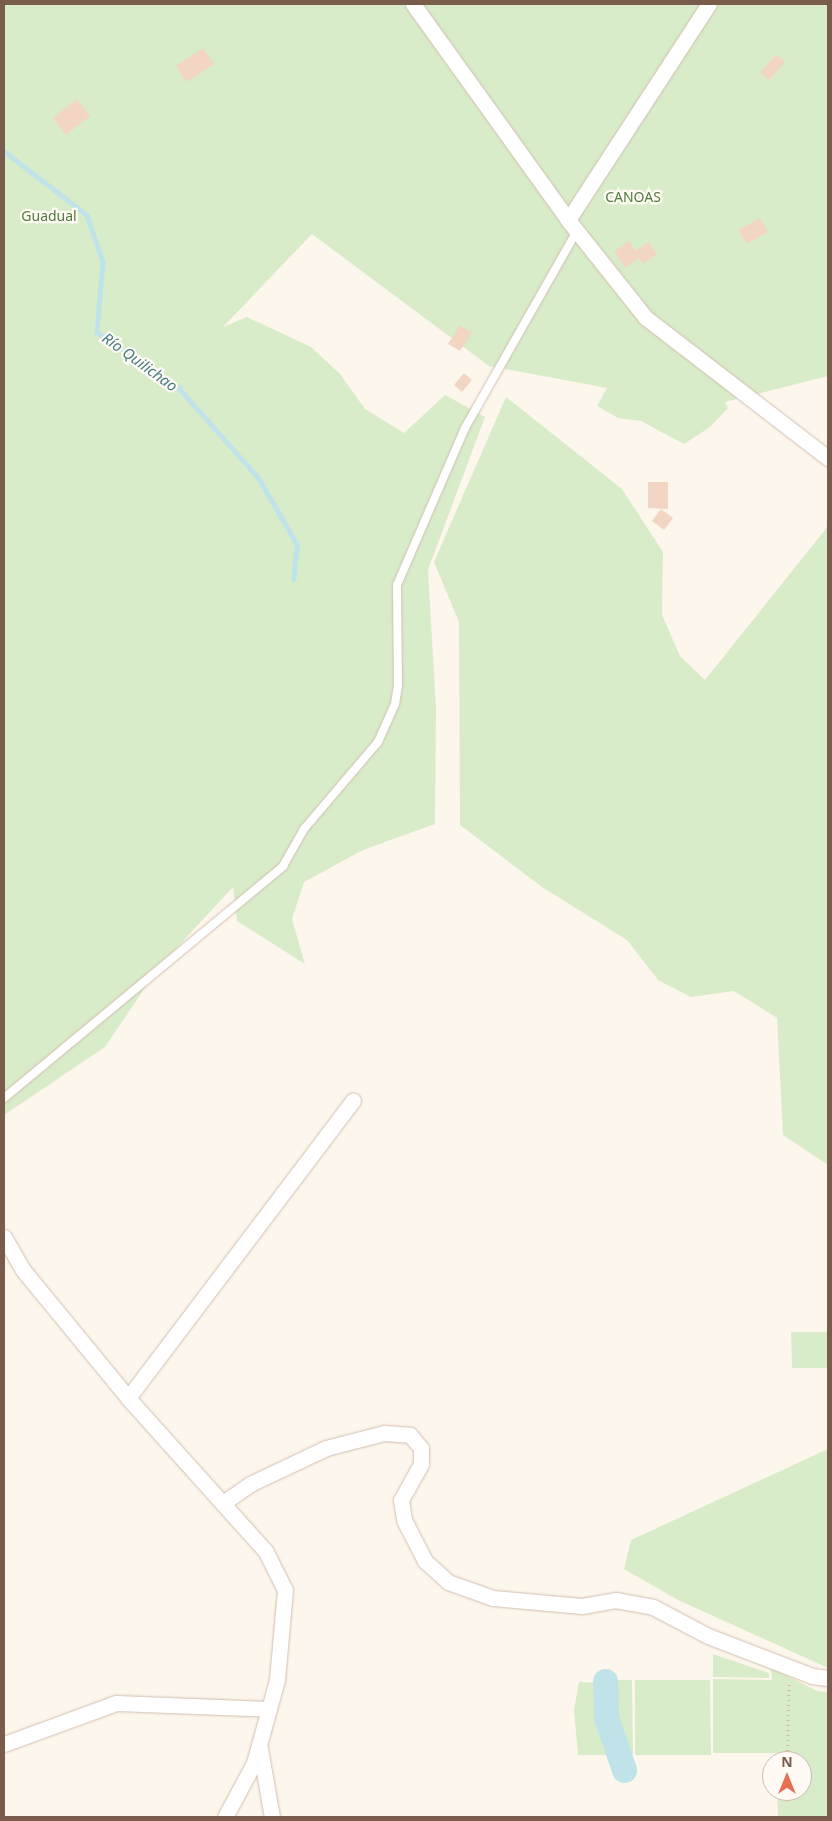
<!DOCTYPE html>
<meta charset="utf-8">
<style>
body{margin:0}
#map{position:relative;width:832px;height:1821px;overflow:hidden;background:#fdf6ec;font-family:"Noto Sans",sans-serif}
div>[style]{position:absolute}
.green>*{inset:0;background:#d8ecc9}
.stream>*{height:4.5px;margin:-2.25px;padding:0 2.25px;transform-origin:2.25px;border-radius:2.25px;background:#bfe3e8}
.river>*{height:25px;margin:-12.5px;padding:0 12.5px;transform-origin:12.5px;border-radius:12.5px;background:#bfe3e8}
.building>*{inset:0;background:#f3d5c3}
.path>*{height:2.5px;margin-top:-1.25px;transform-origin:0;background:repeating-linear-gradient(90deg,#d9b8a5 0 1px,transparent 0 5px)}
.roads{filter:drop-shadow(0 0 1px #d1beb0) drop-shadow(0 0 1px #d1beb0)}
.service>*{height:8px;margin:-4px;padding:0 4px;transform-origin:4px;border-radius:4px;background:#fff}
.minor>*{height:15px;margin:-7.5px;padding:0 7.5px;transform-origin:7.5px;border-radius:7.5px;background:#fff}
span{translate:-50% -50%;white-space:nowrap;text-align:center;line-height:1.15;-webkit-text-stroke:4.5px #fffaf3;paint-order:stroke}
.park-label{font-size:14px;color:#537a41}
.water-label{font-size:15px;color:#437c86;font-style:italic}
.frame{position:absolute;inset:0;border:5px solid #7a5c4d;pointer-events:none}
.north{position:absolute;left:762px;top:1751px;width:50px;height:50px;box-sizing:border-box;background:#fffaf3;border:1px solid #cabbb1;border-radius:50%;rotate:0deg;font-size:14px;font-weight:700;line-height:20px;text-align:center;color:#7a5c4d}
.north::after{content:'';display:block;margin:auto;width:18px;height:22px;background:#e76f51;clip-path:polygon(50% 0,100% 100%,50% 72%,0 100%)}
</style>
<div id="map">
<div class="green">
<i style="clip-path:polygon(4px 4px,828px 4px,828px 376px,725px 402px,728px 408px,710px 427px,684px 444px,641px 421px,618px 418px,597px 406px,607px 388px,489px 366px,312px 234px,223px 327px,247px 317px,311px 347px,340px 374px,365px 409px,404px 433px,445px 395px,485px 417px,428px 570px,436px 709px,435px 824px,363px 850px,304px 882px,292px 919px,305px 964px,237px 921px,233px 887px,159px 967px,105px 1047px,4px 1115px)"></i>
<i style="clip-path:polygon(506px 397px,622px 489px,663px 552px,662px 615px,680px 656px,705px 680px,828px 526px,828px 1165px,783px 1135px,777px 1018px,734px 991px,691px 997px,658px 980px,627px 940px,542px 887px,460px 825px,459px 622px,434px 562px)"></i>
<i style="clip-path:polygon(791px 1332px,828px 1332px,828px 1368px,792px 1368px)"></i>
<i style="clip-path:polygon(828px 1449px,828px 1668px,678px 1600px,624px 1569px,631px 1540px)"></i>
<i style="clip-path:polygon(713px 1654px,769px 1673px,769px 1678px,713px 1677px)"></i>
<i style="clip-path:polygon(771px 1668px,817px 1691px,828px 1692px,828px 1817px,778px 1817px,777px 1791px,802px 1791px,802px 1761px,777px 1761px,777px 1753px,713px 1753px,713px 1679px,772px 1680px)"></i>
<i style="clip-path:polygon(606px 1680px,632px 1680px,633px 1754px,623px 1754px,610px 1726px)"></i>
<i style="clip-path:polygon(635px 1680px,710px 1680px,711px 1755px,635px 1755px)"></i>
<i style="clip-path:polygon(579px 1682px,603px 1683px,602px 1721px,618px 1755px,578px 1755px,574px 1710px)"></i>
</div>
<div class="stream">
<i style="left:4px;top:151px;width:105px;rotate:37.6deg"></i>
<i style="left:87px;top:215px;width:50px;rotate:71.2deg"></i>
<i style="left:103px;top:262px;width:70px;rotate:94.9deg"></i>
<i style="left:97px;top:332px;width:98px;rotate:34.2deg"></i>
<i style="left:178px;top:387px;width:120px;rotate:48.4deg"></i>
<i style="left:258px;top:477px;width:78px;rotate:59.8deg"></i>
<i style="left:297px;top:544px;width:35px;rotate:95deg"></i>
</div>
<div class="river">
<i style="left:605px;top:1681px;width:36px;rotate:88deg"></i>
<i style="left:606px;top:1717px;width:56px;rotate:71.2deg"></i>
</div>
<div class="building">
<i style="clip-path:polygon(203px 48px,214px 64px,186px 82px,176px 66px)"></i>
<i style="clip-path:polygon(776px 55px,785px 62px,769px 80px,760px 72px)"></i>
<i style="clip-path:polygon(77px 99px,90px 116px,66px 135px,53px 118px)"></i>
<i style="clip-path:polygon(760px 218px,768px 232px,747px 244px,738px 230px)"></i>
<i style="clip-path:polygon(628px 241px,636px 251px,648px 242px,657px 254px,644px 264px,639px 258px,626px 268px,614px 252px)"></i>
<i style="clip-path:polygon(460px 325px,472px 333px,460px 351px,448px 344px)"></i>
<i style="clip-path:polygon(464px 373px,472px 380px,462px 392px,454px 385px)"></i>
<i style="clip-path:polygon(648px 482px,668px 482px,668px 509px,648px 508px)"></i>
<i style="clip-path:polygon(661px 509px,673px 518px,664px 530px,652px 521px)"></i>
</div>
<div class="path">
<i style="left:4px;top:421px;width:5px;rotate:53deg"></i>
<i style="left:787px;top:1756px;width:73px;rotate:-88.4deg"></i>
</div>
<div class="roads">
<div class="service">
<i style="left:4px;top:1098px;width:363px;rotate:-39.7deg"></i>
<i style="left:283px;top:866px;width:43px;rotate:-60.4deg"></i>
<i style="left:304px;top:829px;width:114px;rotate:-49.6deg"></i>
<i style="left:378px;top:742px;width:42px;rotate:-65.9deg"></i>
<i style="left:395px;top:704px;width:18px;rotate:-81deg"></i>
<i style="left:398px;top:686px;width:101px;rotate:-90.6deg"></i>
<i style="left:397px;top:585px;width:171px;rotate:-66.6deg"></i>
<i style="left:465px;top:428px;width:227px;rotate:-60.4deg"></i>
</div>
<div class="minor">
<i style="left:413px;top:4px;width:266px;rotate:54.3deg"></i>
<i style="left:568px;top:220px;width:125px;rotate:51.5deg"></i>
<i style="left:646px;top:318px;width:230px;rotate:37.6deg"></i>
<i style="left:568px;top:220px;width:258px;rotate:-56.9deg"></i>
<i style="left:4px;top:1237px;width:38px;rotate:60deg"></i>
<i style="left:23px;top:1270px;width:166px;rotate:50.6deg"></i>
<i style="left:128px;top:1398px;width:207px;rotate:48.1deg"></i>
<i style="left:266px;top:1552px;width:42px;rotate:63.4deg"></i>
<i style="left:285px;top:1590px;width:90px;rotate:95.1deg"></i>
<i style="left:277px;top:1680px;width:86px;rotate:105.5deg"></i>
<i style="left:254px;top:1763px;width:61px;rotate:118.2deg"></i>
<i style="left:128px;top:1398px;width:373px;rotate:-52.9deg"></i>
<i style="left:223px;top:1503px;width:33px;rotate:-35deg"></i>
<i style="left:250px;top:1484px;width:84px;rotate:-25.3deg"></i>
<i style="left:326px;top:1448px;width:60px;rotate:-14.5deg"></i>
<i style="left:384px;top:1433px;width:26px;rotate:4deg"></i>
<i style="left:410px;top:1435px;width:17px;rotate:50deg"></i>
<i style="left:421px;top:1448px;width:16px;rotate:90deg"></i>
<i style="left:421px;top:1464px;width:41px;rotate:119.1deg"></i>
<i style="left:401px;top:1500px;width:20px;rotate:81deg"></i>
<i style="left:404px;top:1520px;width:46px;rotate:62.9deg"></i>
<i style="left:425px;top:1561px;width:31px;rotate:42deg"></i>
<i style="left:448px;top:1582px;width:48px;rotate:19.6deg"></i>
<i style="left:493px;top:1598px;width:89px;rotate:5.1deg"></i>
<i style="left:582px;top:1606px;width:34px;rotate:-10deg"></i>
<i style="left:615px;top:1600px;width:39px;rotate:10deg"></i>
<i style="left:653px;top:1607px;width:62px;rotate:27.8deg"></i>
<i style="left:708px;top:1636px;width:111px;rotate:21deg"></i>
<i style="left:812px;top:1676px;width:16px;rotate:7deg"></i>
<i style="left:4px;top:1744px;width:119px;rotate:-20.1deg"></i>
<i style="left:116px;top:1703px;width:153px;rotate:2.2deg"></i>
<i style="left:260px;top:1749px;width:69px;rotate:80deg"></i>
</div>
</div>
<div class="park-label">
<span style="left:633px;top:197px">CANOAS</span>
<span style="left:49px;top:216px">Guadual</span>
</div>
<div class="water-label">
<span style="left:140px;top:362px;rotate:36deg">Río Quilichao</span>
</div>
<div class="frame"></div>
<div class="north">N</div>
</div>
